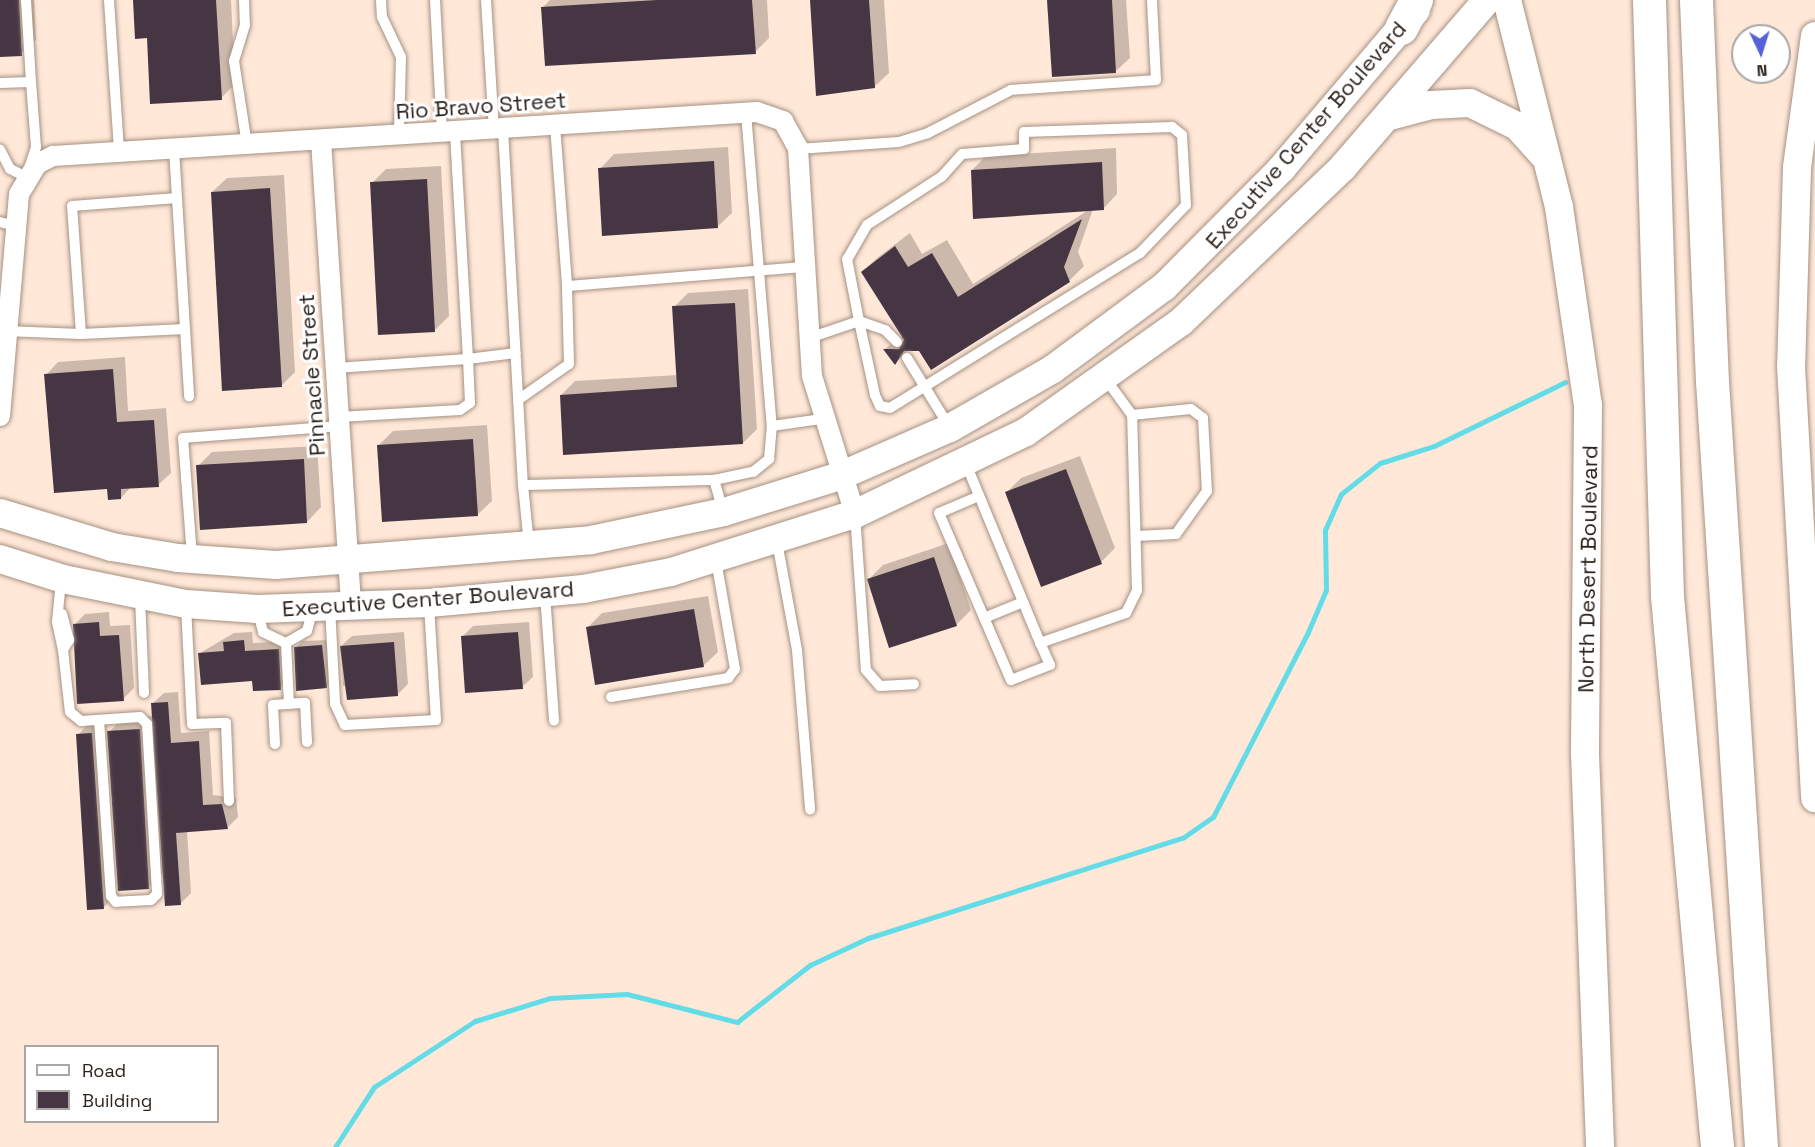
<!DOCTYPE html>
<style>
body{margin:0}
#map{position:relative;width:1815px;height:1147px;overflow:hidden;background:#ffe8d8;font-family:"Space Grotesk",sans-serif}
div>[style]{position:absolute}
.shadow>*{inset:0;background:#0003}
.stream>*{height:5px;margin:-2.5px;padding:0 2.5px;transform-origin:2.5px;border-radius:2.5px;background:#63dce7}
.building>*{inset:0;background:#463644}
.roads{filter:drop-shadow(0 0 2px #a69182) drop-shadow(0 0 2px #a69182)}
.service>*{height:10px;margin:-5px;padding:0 5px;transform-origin:5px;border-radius:5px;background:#fff}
.minor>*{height:20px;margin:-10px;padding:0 10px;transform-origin:10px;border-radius:10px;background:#fff}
.secondary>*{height:28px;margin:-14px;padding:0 14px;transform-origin:14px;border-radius:14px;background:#fff}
.motorway>*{height:33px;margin:-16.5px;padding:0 16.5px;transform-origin:16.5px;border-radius:16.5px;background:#fff}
span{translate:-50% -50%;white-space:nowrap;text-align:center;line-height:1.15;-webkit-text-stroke:6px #fff;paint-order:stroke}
.street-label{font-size:22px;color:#2b231d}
.legend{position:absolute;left:24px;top:1045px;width:195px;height:78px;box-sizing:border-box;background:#fff;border:2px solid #aaa7a5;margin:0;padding:8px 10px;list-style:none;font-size:18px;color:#2b231d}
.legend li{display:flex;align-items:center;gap:12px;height:30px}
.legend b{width:30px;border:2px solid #aaa7a5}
.north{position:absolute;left:1731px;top:24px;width:60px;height:60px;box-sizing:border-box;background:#fff;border:2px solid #aaa7a5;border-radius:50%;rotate:176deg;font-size:16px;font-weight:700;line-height:24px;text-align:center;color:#2b231d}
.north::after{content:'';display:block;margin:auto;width:21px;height:27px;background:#5462d8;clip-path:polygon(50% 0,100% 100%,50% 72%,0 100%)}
</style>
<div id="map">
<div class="shadow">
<i style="clip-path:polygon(0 0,34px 0,36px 40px,21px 54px,0 55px)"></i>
<i style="clip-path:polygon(134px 0,231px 0,235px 84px,221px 98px,148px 36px)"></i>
<i style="clip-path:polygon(550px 0,767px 0,769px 38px,755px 52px,543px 7px)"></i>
<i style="clip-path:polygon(812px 0,884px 0,889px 73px,874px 87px)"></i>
<i style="clip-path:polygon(1048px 0,1126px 0,1130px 58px,1115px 72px)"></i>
<i style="clip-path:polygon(728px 147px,732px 213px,717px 227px,600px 169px,614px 154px)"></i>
<i style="clip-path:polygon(1116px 148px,1117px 194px,1103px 209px,1093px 209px,1078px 252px,1084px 266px,1070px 280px,932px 368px,920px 350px,909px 350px,895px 363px,885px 349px,903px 335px,862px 272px,877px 258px,910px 233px,922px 254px,947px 240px,973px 284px,1090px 209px,972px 170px,986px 156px)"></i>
<i style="clip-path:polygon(441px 166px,449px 316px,435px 330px,372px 183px,386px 169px)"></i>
<i style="clip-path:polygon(284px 175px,295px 372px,281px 386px,212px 192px,227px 178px)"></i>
<i style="clip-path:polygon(748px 289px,757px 429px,743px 443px,561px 395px,575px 381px,678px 375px,674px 307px,688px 293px)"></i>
<i style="clip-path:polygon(125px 357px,128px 411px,166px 408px,171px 473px,158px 485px,131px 487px,121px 498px,109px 488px,46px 375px,58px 362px)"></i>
<i style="clip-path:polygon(487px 425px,492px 501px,477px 515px,379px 445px,393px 431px)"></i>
<i style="clip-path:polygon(317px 446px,321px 507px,307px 522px,198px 466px,212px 452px)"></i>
<i style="clip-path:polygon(1080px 456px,1115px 548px,1101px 562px,1007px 492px,1021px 478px)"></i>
<i style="clip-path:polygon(949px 543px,971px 610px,956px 625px,869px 579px,883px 565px)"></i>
<i style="clip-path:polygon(708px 596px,718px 652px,703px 666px,587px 628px,602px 613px)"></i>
<i style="clip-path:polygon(109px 612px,110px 626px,130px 625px,134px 688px,123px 699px,74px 625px,85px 614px)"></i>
<i style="clip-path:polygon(529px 622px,533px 677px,522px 687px,462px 637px,473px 626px)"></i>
<i style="clip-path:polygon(252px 632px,253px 643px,287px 641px,289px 679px,280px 688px,200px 653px,234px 633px)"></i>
<i style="clip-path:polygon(404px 632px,408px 684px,397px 695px,343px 686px,341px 646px,352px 636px)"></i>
<i style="clip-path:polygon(331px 640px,333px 680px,326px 687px,295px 648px,302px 641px)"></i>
<i style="clip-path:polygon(178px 692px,181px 733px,209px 731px,213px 795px,236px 798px,238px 817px,227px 828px,187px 831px,191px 893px,180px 904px,164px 872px,149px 887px,109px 732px,123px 718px,154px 716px,153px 703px,164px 693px)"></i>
<i style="clip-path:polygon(103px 723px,114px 897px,103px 908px,78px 735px,88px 724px)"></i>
</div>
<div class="stream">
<i style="left:335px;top:1147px;width:72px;rotate:-57deg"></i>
<i style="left:374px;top:1087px;width:121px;rotate:-33.2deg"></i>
<i style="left:475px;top:1021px;width:78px;rotate:-17deg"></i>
<i style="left:550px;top:998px;width:77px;rotate:-3deg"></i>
<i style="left:627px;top:994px;width:114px;rotate:14.3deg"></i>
<i style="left:737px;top:1022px;width:93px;rotate:-38deg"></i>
<i style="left:810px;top:965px;width:64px;rotate:-25deg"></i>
<i style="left:868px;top:938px;width:332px;rotate:-17.7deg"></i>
<i style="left:1184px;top:837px;width:35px;rotate:-35deg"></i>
<i style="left:1213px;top:817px;width:208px;rotate:-62.8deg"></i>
<i style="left:1308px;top:632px;width:46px;rotate:-66.8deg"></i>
<i style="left:1326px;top:590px;width:60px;rotate:-91deg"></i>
<i style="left:1325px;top:530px;width:39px;rotate:-66deg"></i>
<i style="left:1341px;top:494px;width:50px;rotate:-38.5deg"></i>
<i style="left:1380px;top:463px;width:57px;rotate:-17.5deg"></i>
<i style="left:1434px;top:446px;width:146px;rotate:-26deg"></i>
</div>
<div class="building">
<i style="clip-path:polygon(0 0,19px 0,22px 56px,0 57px)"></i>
<i style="clip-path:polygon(133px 0,216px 0,222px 100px,150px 104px,147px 38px,135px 39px)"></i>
<i style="clip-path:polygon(657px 0,752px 0,756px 54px,545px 66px,541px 7px)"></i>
<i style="clip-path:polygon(810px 0,869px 0,875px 88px,816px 96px)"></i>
<i style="clip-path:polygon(1047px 0,1112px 0,1116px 73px,1052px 77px)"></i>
<i style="clip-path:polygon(714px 161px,718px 228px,602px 236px,598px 168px)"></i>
<i style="clip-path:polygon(1102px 162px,1104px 210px,973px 219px,971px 170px)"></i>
<i style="clip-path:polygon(427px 179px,435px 332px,378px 335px,370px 182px)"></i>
<i style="clip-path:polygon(270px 188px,282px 387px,222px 391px,211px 192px)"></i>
<i style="clip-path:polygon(1082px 219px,1064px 267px,1070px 282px,931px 370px,919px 351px,904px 351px,895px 365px,883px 349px,899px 349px,904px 340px,861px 272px,895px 246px,908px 267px,932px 253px,958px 297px)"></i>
<i style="clip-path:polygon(735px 303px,743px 444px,563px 455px,560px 395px,677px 387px,672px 306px)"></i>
<i style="clip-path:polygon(113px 369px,117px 422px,154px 420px,159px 487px,121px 489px,121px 499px,108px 500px,107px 489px,54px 493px,44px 374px)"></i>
<i style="clip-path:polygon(473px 439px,478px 516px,382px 522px,377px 445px)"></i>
<i style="clip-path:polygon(304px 459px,307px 523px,200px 530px,196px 465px)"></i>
<i style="clip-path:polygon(1066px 469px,1102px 564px,1041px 587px,1005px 492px)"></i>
<i style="clip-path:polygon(934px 557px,957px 626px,889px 648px,867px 579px)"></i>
<i style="clip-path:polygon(694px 609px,704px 667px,595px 685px,586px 627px)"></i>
<i style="clip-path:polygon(99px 622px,100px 636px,119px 635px,124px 701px,77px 704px,73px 624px)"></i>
<i style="clip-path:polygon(518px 632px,523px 689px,465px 693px,461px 636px)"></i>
<i style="clip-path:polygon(244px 640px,245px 651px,279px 649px,281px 690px,253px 691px,252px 681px,201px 685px,198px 653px,224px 651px,223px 642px)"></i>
<i style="clip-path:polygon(394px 642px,398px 696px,347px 700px,340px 646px)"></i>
<i style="clip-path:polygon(322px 645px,327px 688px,296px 691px,294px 647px)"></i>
<i style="clip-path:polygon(168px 702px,171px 743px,199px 741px,203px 805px,222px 804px,228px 829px,176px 833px,181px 905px,165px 906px,151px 703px)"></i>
<i style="clip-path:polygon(140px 729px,149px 889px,118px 891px,107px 731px)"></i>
<i style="clip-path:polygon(92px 733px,104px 909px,87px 910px,76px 734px)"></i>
</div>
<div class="roads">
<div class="service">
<i style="left:26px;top:0;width:82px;rotate:86.5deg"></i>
<i style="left:109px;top:0;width:152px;rotate:86.2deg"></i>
<i style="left:244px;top:0;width:25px;rotate:88deg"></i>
<i style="left:245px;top:25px;width:38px;rotate:107deg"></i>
<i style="left:234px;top:61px;width:85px;rotate:81.2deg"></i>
<i style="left:381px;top:0;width:17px;rotate:87deg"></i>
<i style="left:382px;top:17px;width:44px;rotate:64.6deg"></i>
<i style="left:401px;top:57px;width:78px;rotate:91.5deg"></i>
<i style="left:435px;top:0;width:132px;rotate:87deg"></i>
<i style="left:486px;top:0;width:129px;rotate:86.5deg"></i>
<i style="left:0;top:83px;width:31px;rotate:-2deg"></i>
<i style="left:31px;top:82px;width:65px;rotate:85.6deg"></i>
<i style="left:36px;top:147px;width:32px;rotate:108deg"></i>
<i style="left:26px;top:177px;width:18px;rotate:-153deg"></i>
<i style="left:10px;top:169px;width:22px;rotate:-117deg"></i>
<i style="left:746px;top:113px;width:314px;rotate:85.3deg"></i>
<i style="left:772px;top:426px;width:49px;rotate:-8.1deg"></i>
<i style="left:555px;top:125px;width:161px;rotate:85.7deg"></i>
<i style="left:567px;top:286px;width:238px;rotate:-4.6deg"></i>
<i style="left:503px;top:129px;width:357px;rotate:86.8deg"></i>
<i style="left:174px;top:149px;width:248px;rotate:86.5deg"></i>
<i style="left:798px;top:149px;width:101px;rotate:-4deg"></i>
<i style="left:899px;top:142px;width:30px;rotate:-17deg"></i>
<i style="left:928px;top:133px;width:93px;rotate:-27.4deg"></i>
<i style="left:1011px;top:90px;width:145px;rotate:-3.9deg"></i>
<i style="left:1156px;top:80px;width:80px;rotate:-92.9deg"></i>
<i style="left:0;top:222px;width:16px;rotate:15deg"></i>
<i style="left:5px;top:331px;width:76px;rotate:2.3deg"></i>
<i style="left:81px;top:334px;width:128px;rotate:-94deg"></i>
<i style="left:72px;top:206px;width:105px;rotate:-4.4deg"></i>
<i style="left:81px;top:334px;width:104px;rotate:-2.8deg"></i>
<i style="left:809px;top:338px;width:53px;rotate:-18.8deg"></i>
<i style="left:859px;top:321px;width:76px;rotate:77.8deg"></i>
<i style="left:875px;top:395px;width:12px;rotate:66deg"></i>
<i style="left:880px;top:406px;width:10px;rotate:11deg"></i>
<i style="left:890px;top:408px;width:294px;rotate:-31.8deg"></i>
<i style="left:1140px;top:253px;width:66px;rotate:-46.2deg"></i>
<i style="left:1186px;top:205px;width:70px;rotate:-93.3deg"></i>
<i style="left:1182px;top:135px;width:13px;rotate:-141deg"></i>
<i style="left:1172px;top:127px;width:148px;rotate:178.1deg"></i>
<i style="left:1024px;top:132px;width:17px;rotate:90deg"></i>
<i style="left:1024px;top:149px;width:62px;rotate:175.4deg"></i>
<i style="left:962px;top:154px;width:31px;rotate:132deg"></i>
<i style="left:941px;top:177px;width:88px;rotate:147deg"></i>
<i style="left:867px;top:225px;width:39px;rotate:120deg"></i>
<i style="left:847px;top:259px;width:63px;rotate:79deg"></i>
<i style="left:859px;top:321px;width:28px;rotate:19deg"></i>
<i style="left:885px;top:330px;width:17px;rotate:45deg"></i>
<i style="left:907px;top:358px;width:82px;rotate:58.4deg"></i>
<i style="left:336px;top:368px;width:132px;rotate:-3.9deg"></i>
<i style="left:468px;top:359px;width:227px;rotate:-93.3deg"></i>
<i style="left:518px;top:400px;width:62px;rotate:-35.2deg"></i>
<i style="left:569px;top:364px;width:78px;rotate:-91.5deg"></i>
<i style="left:1132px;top:415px;width:59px;rotate:-5.8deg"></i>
<i style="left:1191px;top:409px;width:15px;rotate:37deg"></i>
<i style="left:1203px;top:418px;width:73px;rotate:86.9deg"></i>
<i style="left:1207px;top:491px;width:53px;rotate:125.8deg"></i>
<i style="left:1176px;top:534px;width:40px;rotate:177.1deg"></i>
<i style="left:339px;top:417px;width:121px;rotate:-3.3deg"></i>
<i style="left:460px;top:410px;width:12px;rotate:-35deg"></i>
<i style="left:470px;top:403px;width:44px;rotate:-92.6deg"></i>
<i style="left:468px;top:359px;width:48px;rotate:-7.1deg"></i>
<i style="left:966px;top:464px;width:194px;rotate:67.5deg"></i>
<i style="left:1040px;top:643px;width:91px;rotate:-19.2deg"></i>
<i style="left:1126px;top:613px;width:25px;rotate:-64deg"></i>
<i style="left:1137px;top:590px;width:175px;rotate:-91.6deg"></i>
<i style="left:1132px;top:415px;width:46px;rotate:-126.1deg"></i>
<i style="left:979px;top:496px;width:43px;rotate:157deg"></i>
<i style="left:939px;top:513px;width:182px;rotate:66.7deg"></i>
<i style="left:1011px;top:680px;width:42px;rotate:-21deg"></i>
<i style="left:1050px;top:665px;width:24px;rotate:-114deg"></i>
<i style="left:723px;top:511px;width:32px;rotate:-106deg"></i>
<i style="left:714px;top:480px;width:40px;rotate:-12deg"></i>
<i style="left:753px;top:472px;width:21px;rotate:-39deg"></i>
<i style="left:769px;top:459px;width:33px;rotate:-85deg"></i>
<i style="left:855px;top:514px;width:156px;rotate:86deg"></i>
<i style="left:866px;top:670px;width:21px;rotate:49deg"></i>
<i style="left:880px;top:686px;width:34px;rotate:-3deg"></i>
<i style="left:777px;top:542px;width:110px;rotate:79.5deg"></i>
<i style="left:797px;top:650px;width:160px;rotate:85.3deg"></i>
<i style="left:529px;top:545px;width:60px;rotate:-95.7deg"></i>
<i style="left:523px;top:485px;width:191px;rotate:-1.5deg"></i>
<i style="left:192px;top:557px;width:119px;rotate:-94.3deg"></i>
<i style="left:183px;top:438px;width:156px;rotate:-4.4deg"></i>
<i style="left:61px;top:581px;width:41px;rotate:95.6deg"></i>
<i style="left:57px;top:622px;width:29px;rotate:78deg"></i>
<i style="left:63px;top:650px;width:12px;rotate:-59deg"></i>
<i style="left:69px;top:640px;width:27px;rotate:-105deg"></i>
<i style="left:545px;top:594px;width:127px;rotate:85.9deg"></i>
<i style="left:140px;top:597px;width:96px;rotate:87.6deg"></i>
<i style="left:186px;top:606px;width:118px;rotate:87.1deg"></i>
<i style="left:192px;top:724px;width:34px;rotate:-2deg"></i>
<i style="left:226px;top:723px;width:78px;rotate:87.8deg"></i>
<i style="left:330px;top:607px;width:97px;rotate:87deg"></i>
<i style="left:335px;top:704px;width:23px;rotate:65deg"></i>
<i style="left:345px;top:725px;width:91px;rotate:-3.1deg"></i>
<i style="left:436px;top:720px;width:115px;rotate:-93.5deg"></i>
<i style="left:257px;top:609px;width:24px;rotate:75deg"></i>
<i style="left:263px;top:632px;width:25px;rotate:26deg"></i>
<i style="left:286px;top:643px;width:24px;rotate:-30deg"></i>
<i style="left:307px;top:631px;width:24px;rotate:-75deg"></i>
<i style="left:984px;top:618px;width:42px;rotate:-22.3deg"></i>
<i style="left:286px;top:643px;width:61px;rotate:87.2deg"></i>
<i style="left:63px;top:650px;width:62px;rotate:83.6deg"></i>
<i style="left:70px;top:712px;width:14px;rotate:39deg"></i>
<i style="left:81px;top:721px;width:59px;rotate:-3.9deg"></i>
<i style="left:140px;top:717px;width:10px;rotate:45deg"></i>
<i style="left:147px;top:724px;width:170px;rotate:86.6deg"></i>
<i style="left:157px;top:894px;width:8px;rotate:135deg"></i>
<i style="left:151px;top:900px;width:35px;rotate:177deg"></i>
<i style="left:116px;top:902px;width:8px;rotate:-130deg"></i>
<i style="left:111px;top:896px;width:176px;rotate:-93.9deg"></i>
<i style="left:611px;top:697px;width:119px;rotate:-9.2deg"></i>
<i style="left:728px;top:678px;width:11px;rotate:-52deg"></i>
<i style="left:735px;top:669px;width:111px;rotate:-99.9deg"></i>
<i style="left:275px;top:744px;width:39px;rotate:-93deg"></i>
<i style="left:273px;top:705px;width:32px;rotate:-4deg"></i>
<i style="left:305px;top:703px;width:39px;rotate:87deg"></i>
</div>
<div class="minor">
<i style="left:321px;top:140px;width:468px;rotate:86.3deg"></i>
<i style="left:0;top:416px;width:223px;rotate:-85.1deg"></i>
<i style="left:19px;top:194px;width:35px;rotate:-59deg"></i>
<i style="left:37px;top:164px;width:18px;rotate:-27deg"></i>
<i style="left:53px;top:156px;width:705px;rotate:-3.58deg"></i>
<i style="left:757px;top:112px;width:28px;rotate:19deg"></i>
<i style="left:783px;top:121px;width:31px;rotate:61deg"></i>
<i style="left:798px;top:148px;width:228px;rotate:86.5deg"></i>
<i style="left:812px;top:376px;width:145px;rotate:72.7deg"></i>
</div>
<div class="secondary">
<i style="left:1507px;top:0;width:213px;rotate:75.9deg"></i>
<i style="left:1559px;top:207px;width:200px;rotate:81.7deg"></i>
<i style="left:1588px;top:405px;width:349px;rotate:90.5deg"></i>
<i style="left:1585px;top:754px;width:393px;rotate:87.8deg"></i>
<i style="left:1815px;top:36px;width:133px;rotate:97.8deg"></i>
<i style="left:1797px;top:168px;width:198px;rotate:91.7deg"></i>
<i style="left:1791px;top:366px;width:433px;rotate:86.8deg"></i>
<i style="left:1390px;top:116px;width:42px;rotate:-15deg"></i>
<i style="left:1431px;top:105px;width:39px;rotate:-3deg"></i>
<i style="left:1470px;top:103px;width:52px;rotate:26.1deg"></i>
<i style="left:1517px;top:126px;width:40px;rotate:48deg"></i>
<i style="left:0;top:513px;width:117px;rotate:16.9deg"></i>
<i style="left:112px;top:547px;width:67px;rotate:9.5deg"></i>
<i style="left:178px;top:558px;width:98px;rotate:4.1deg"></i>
<i style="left:276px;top:565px;width:316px;rotate:-4.5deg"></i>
<i style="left:591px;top:540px;width:136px;rotate:-11.9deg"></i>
<i style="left:724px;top:512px;width:121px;rotate:-17.2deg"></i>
<i style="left:840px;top:476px;width:120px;rotate:-23.6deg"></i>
<i style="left:950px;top:428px;width:119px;rotate:-29.8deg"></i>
<i style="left:1053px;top:369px;width:138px;rotate:-36.5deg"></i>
<i style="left:1164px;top:287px;width:168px;rotate:-45.2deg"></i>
<i style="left:1282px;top:168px;width:207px;rotate:-49.7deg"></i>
<i style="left:0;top:559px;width:66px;rotate:17.6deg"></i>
<i style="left:63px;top:579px;width:126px;rotate:11.5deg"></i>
<i style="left:186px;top:604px;width:71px;rotate:4deg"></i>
<i style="left:257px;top:609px;width:172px;rotate:-2deg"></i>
<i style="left:429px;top:603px;width:155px;rotate:-5.2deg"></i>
<i style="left:583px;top:589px;width:90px;rotate:-10.9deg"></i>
<i style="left:671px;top:572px;width:193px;rotate:-17.5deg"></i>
<i style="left:855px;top:514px;width:190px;rotate:-25.6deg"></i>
<i style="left:1026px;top:432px;width:190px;rotate:-35.4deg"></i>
<i style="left:1181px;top:322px;width:224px;rotate:-43.7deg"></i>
<i style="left:1343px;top:167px;width:221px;rotate:-49.2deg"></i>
</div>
<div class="motorway">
<i style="left:1649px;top:0;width:596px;rotate:88.27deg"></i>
<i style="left:1667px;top:596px;width:553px;rotate:84.81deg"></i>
<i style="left:1696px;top:0;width:381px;rotate:87.6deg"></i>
<i style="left:1712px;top:381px;width:768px;rotate:86.34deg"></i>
<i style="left:1401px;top:28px;width:32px;rotate:-62deg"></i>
</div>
</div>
<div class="street-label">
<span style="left:481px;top:106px;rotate:-4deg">Rio Bravo Street</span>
<span style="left:1306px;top:135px;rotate:-49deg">Executive Center Boulevard</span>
<span style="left:312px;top:375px;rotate:-94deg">Pinnacle Street</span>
<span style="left:1588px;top:569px;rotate:-89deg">North Desert Boulevard</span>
<span style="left:428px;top:599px;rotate:-4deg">Executive Center Boulevard</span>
</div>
<ul class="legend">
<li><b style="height:8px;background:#fff"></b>Road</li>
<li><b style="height:16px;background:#463644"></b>Building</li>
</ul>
<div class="north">N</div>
</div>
